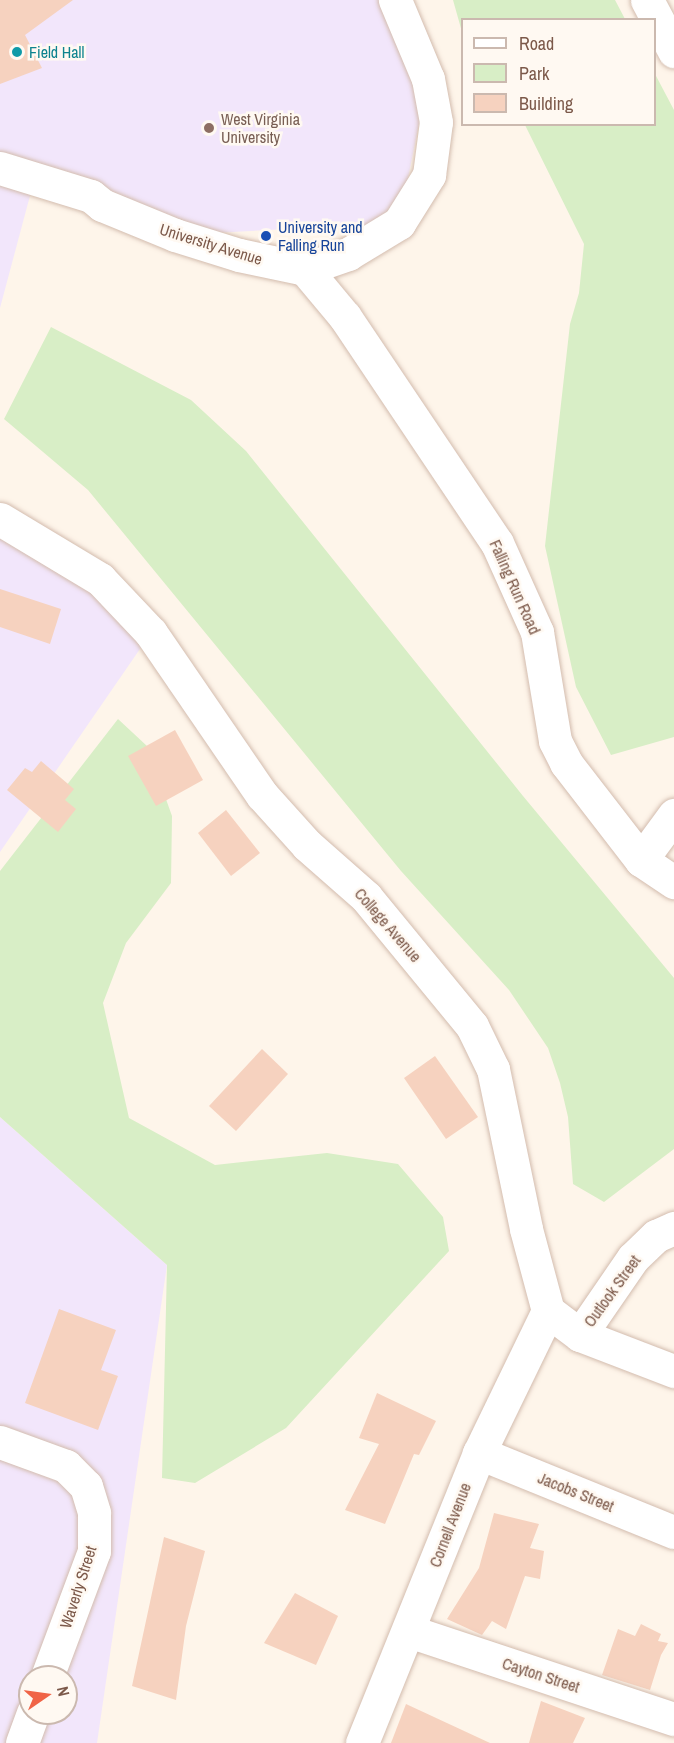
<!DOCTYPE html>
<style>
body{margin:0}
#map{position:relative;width:674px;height:1743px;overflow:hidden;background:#fef5ea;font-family:"Archivo Narrow",sans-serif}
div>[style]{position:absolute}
.education>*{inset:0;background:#f2e6fb}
.green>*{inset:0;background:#d8eec6}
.building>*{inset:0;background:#f6d2bf}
.roads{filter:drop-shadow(0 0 2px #d3bcae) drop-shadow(0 0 2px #d3bcae)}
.street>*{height:33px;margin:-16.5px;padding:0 16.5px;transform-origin:16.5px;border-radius:16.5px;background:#fff}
.secondary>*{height:33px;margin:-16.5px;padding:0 16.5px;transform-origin:16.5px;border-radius:16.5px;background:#fff}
.dots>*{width:16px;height:16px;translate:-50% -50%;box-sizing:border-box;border:3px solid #fff9f2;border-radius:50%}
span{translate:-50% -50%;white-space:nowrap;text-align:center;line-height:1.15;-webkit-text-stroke:5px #fff9f2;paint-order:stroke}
.culture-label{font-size:16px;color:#0d838f}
.left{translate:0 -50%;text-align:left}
.education-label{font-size:16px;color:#785e54}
.transit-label{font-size:16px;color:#164399}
.street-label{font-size:16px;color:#7c594a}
.legend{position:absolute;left:461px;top:18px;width:195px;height:108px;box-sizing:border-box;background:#fff9f2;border:2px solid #cbb9af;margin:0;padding:8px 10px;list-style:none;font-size:18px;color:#7c594a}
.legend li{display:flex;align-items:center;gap:12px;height:30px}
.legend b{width:30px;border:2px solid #cbb9af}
.north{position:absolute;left:18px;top:1665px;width:60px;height:60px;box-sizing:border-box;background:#fff9f2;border:2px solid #cbb9af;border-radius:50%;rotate:77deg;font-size:16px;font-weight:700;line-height:24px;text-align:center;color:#7c594a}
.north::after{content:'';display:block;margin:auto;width:21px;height:27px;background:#f06447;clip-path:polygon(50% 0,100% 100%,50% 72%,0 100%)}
</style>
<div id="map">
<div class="education">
<i style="clip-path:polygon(0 0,398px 0,428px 79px,399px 223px,175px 235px,35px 177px,0 308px)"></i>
<i style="clip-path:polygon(0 529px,151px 633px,0 852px)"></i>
<i style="clip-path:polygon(evenodd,0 1117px,167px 1265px,97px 1743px,0 1743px,0 1117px,30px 1677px,66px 1677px,66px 1713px,30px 1713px,30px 1677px)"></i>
</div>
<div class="green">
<i style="clip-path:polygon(453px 0,615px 0,625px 19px,462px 20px,462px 32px)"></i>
<i style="clip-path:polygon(655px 74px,674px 110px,674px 737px,611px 755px,576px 687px,545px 546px,570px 324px,579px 293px,584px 244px,525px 125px,654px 124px)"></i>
<i style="clip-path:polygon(51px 327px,191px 400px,246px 451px,523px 796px,674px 978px,674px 1149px,604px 1202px,573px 1184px,568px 1117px,560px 1083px,548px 1048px,509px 990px,401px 871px,88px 490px,4px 419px)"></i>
<i style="clip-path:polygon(118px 719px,147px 746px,172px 816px,171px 883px,126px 943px,103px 1003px,129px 1118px,215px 1165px,327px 1153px,398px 1164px,443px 1217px,449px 1251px,286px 1428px,195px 1483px,162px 1478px,167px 1265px,0 1117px,0 871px)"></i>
</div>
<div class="building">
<i style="clip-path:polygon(0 0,73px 0,25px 35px,42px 68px,0 84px)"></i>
<i style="clip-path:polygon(0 589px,61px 609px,50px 644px,0 627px)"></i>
<i style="clip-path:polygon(175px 730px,203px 780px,156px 806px,128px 756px)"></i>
<i style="clip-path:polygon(41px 761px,74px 789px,65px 800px,76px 809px,58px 832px,7px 790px,25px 768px,32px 772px)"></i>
<i style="clip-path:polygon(226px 810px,260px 853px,231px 876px,198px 833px)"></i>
<i style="clip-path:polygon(262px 1049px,288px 1074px,236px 1131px,209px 1106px)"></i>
<i style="clip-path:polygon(435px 1056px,478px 1117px,446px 1139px,404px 1078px)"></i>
<i style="clip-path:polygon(59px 1309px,116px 1330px,101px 1370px,118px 1376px,98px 1430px,25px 1403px)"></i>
<i style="clip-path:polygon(377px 1393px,436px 1421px,419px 1455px,414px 1454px,385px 1524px,345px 1510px,379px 1444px,359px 1438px)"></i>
<i style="clip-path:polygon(494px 1513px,539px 1524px,530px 1548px,544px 1551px,540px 1579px,525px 1576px,506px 1629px,492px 1621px,482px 1635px,447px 1619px,479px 1568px)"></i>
<i style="clip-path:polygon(164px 1537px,205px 1551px,186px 1626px,176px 1700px,132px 1686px)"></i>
<i style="clip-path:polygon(295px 1593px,338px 1616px,316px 1665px,264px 1643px)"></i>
<i style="clip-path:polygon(641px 1624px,661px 1634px,658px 1641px,668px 1643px,661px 1655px,650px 1690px,602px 1675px,618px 1629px,635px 1636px)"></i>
<i style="clip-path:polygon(541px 1701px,585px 1718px,573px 1743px,529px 1743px)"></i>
<i style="clip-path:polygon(406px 1704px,490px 1743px,391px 1743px)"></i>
</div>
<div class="roads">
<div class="street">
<i style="left:305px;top:269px;width:62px;rotate:50.2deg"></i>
<i style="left:345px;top:317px;width:272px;rotate:56.1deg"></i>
<i style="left:497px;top:543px;width:98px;rotate:65.8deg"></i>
<i style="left:537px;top:632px;width:110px;rotate:80.6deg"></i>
<i style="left:555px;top:741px;width:25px;rotate:63deg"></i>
<i style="left:566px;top:763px;width:123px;rotate:52.3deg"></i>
<i style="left:641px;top:860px;width:40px;rotate:34deg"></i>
<i style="left:641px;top:860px;width:56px;rotate:-53.7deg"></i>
<i style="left:580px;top:1335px;width:93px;rotate:-55.5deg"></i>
<i style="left:633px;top:1258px;width:32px;rotate:-44deg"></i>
<i style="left:656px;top:1236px;width:20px;rotate:-24deg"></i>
<i style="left:0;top:1442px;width:70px;rotate:20deg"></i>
<i style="left:66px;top:1466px;width:28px;rotate:45deg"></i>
<i style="left:86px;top:1486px;width:28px;rotate:73deg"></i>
<i style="left:94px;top:1513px;width:38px;rotate:90deg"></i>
<i style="left:94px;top:1551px;width:134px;rotate:110.5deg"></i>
<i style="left:479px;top:1453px;width:210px;rotate:22.1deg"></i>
<i style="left:409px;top:1631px;width:279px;rotate:18.4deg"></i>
<i style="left:22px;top:1743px;width:32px;rotate:-70deg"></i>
<i style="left:362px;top:1743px;width:313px;rotate:-68deg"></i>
<i style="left:479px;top:1453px;width:158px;rotate:-64.1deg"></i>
</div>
<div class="secondary">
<i style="left:647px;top:0;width:58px;rotate:62.1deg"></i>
<i style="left:0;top:168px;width:95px;rotate:17.1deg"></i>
<i style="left:91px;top:196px;width:14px;rotate:39deg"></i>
<i style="left:102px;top:205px;width:79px;rotate:22.3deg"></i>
<i style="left:175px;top:235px;width:67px;rotate:17.4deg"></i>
<i style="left:239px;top:255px;width:67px;rotate:12deg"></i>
<i style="left:305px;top:269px;width:46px;rotate:-19.2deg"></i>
<i style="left:348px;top:254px;width:60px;rotate:-31.3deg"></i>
<i style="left:399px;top:223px;width:57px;rotate:-58deg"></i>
<i style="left:429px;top:175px;width:53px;rotate:-82.5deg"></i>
<i style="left:436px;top:122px;width:44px;rotate:-100.5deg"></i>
<i style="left:428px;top:79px;width:86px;rotate:-112.7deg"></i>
<i style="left:0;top:519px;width:117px;rotate:31deg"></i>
<i style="left:100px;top:579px;width:74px;rotate:46.6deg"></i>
<i style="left:151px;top:633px;width:196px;rotate:55.6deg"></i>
<i style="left:262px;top:795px;width:67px;rotate:48deg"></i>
<i style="left:307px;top:845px;width:79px;rotate:41.4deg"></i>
<i style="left:366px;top:897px;width:167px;rotate:50.6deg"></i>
<i style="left:472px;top:1026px;width:48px;rotate:64deg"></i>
<i style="left:493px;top:1069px;width:163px;rotate:78.3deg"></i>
<i style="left:526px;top:1229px;width:85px;rotate:75deg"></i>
<i style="left:548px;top:1311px;width:40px;rotate:37deg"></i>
<i style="left:580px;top:1335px;width:101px;rotate:21deg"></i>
</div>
</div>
<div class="dots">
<i style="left:17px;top:52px;background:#0f9aa8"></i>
<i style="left:209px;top:128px;background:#8d6e63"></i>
<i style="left:266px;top:236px;background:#1a4fb4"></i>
</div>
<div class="culture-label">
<span class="left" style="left:29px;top:52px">Field Hall</span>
</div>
<div class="education-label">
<span class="left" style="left:221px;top:128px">West Virginia<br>University</span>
</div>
<div class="transit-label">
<span class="left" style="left:278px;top:236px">University and<br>Falling Run</span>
</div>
<div class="street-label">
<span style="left:211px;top:244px;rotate:17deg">University Avenue</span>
<span style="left:515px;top:587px;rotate:66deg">Falling Run Road</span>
<span style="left:388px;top:925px;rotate:49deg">College Avenue</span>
<span style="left:612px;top:1291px;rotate:-54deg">Outlook Street</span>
<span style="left:576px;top:1492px;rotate:22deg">Jacobs Street</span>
<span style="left:450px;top:1525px;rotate:-69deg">Cornell Avenue</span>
<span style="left:78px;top:1587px;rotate:-72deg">Waverly Street</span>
<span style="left:541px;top:1675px;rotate:18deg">Cayton Street</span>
</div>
<ul class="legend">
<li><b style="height:8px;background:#fff"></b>Road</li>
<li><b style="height:16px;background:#d8eec6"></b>Park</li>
<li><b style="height:16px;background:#f6d2bf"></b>Building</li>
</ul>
<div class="north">N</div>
</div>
